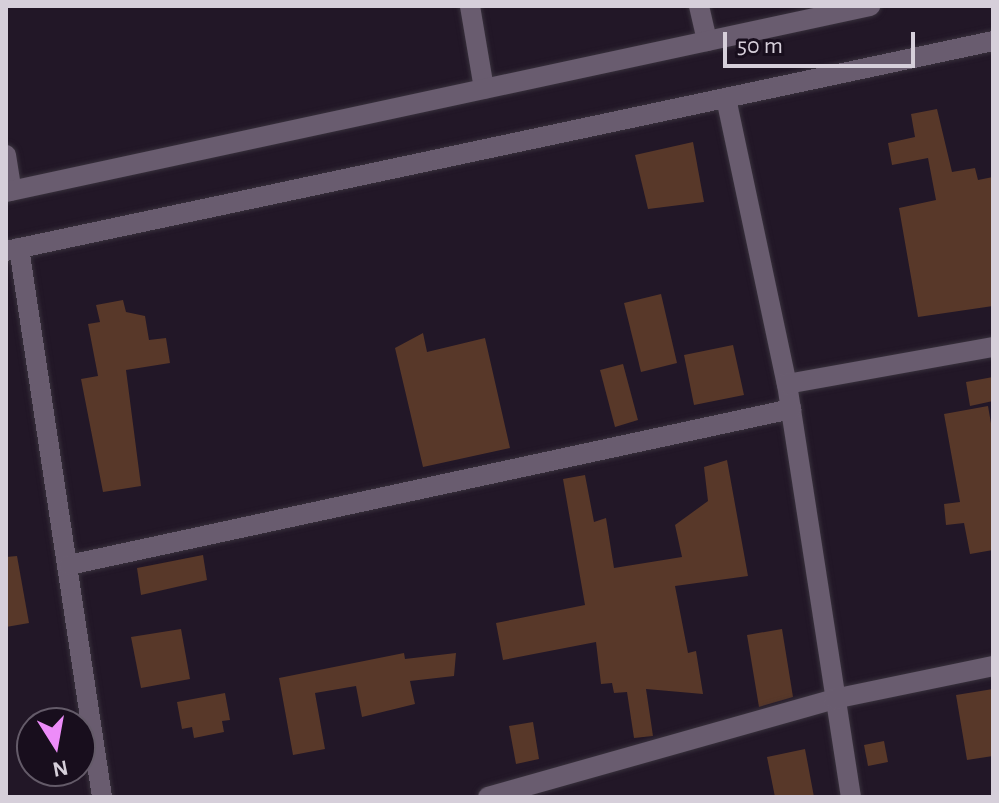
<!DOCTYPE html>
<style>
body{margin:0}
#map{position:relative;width:999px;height:803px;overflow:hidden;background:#221727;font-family:"Alegreya Sans",sans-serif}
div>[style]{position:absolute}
.building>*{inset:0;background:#583829}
.roads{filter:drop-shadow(0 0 2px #38313c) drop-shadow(0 0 2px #38313c)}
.street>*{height:20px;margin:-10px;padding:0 10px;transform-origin:10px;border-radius:10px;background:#695c6f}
span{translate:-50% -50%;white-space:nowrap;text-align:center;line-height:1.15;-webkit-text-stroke:6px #180e1d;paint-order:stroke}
.frame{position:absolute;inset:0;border:8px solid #d6cfda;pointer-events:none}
.north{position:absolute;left:16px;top:707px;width:80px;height:80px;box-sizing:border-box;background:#180e1d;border:2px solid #645b69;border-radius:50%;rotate:169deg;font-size:22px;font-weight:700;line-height:32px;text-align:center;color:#d6cfda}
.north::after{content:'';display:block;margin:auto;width:28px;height:36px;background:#ed8cf9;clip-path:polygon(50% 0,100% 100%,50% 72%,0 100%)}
.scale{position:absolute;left:723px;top:32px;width:192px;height:36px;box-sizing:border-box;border:4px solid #d6cfda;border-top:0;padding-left:10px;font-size:24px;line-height:28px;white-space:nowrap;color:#d6cfda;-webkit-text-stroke:6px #180e1d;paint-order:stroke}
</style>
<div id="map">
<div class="building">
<i style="clip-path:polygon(937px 109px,952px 172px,975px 168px,978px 180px,993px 177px,993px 306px,918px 317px,899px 208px,936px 200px,928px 158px,892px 165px,888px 143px,915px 137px,911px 114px)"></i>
<i style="clip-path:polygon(693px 142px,704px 202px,648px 209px,635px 155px)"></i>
<i style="clip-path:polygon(661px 294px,677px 363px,641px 372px,624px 303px)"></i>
<i style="clip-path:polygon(123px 300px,126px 312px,145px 316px,149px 340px,166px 338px,170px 363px,126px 370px,141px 486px,103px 492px,81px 379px,98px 376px,88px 324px,100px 322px,96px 305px)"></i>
<i style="clip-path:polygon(423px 333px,427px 352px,485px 338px,510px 448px,423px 467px,395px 348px)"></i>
<i style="clip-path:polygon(733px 345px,744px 395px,694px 405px,684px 355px)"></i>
<i style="clip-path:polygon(623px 364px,638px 420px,615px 427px,600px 370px)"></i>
<i style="clip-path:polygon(993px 377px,993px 401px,970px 406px,966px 382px)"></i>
<i style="clip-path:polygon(988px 406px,993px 435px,993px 550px,970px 554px,964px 523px,946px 525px,944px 504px,960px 502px,944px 414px)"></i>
<i style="clip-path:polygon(727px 460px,748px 576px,675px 586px,688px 653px,696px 651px,703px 694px,646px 689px,653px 736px,634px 738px,627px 692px,614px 693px,612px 683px,601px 684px,596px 642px,503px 660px,496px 623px,585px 605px,563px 479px,585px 475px,594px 522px,606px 518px,614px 568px,682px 557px,675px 525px,708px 501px,704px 467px)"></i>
<i style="clip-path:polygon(203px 555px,207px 580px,141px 595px,137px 568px)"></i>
<i style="clip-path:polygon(17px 556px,29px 623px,6px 627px,6px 557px)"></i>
<i style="clip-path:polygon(181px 629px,190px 679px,141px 688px,131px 637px)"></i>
<i style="clip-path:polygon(782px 629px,793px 697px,759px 707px,747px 635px)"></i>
<i style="clip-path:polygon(404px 653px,405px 659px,456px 653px,454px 676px,410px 681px,415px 704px,362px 717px,356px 686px,315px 693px,325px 749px,293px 755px,279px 678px)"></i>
<i style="clip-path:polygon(993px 689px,993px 756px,967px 760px,956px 695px)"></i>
<i style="clip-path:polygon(225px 693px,230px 720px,222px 721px,224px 732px,194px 738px,192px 727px,182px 729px,177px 702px)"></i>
<i style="clip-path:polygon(533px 722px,539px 759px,516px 764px,509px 726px)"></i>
<i style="clip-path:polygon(884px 741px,888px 762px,868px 766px,864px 745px)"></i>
<i style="clip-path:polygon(805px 749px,814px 797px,775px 797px,767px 757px)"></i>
</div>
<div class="roads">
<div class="street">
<i style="left:470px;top:6px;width:84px;rotate:80.4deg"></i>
<i style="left:699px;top:6px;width:36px;rotate:77deg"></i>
<i style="left:726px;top:98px;width:292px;rotate:78deg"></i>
<i style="left:787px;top:384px;width:418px;rotate:81.2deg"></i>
<i style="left:6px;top:155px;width:36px;rotate:81deg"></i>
<i style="left:6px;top:192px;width:884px;rotate:-12.15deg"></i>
<i style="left:19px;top:248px;width:555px;rotate:81.4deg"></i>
<i style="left:6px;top:251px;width:1009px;rotate:-12.01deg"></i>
<i style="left:787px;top:384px;width:209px;rotate:-10.2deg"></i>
<i style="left:69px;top:565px;width:739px;rotate:-12.19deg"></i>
<i style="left:488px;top:797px;width:360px;rotate:-15.8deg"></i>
<i style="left:834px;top:699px;width:162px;rotate:-11.7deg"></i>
</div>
</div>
<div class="frame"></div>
<div class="north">N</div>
<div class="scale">50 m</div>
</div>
